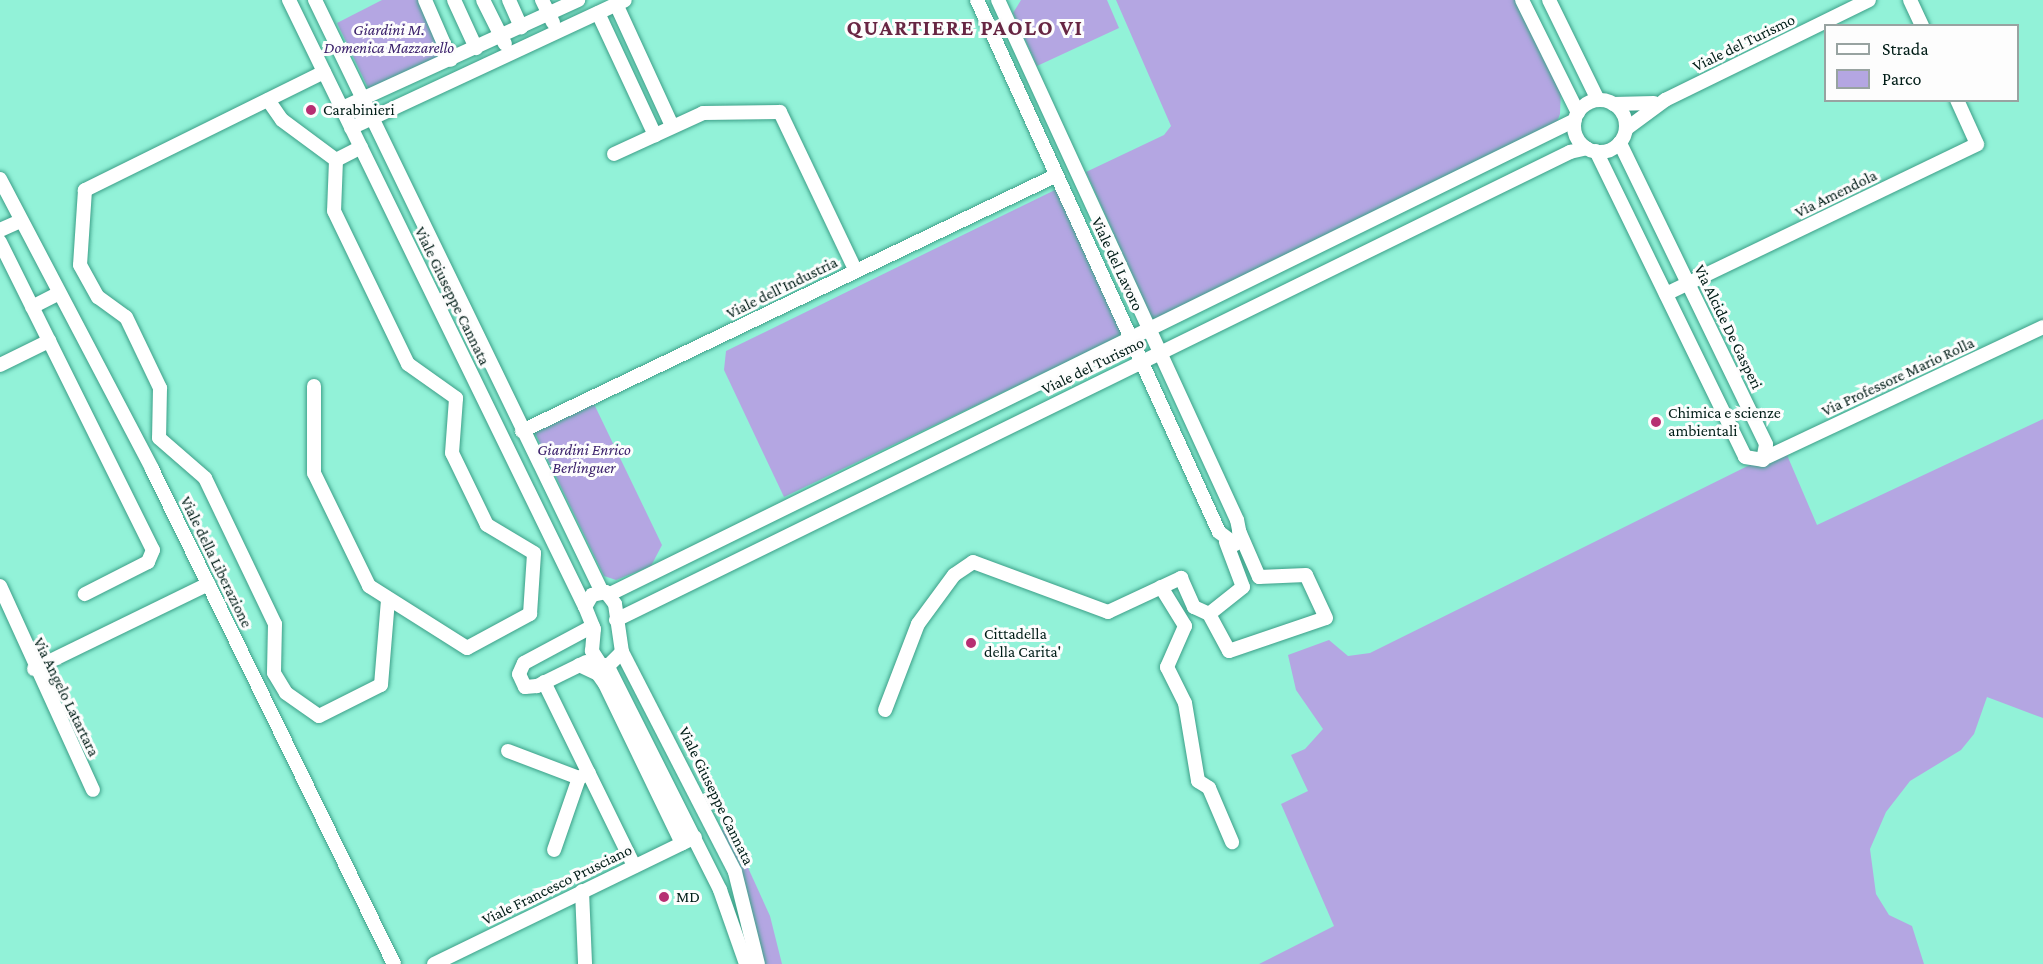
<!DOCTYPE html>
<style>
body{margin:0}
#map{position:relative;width:2043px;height:964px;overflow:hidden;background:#92f2d8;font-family:"Crimson Pro",serif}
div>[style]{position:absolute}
.green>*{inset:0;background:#b4a6e2}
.roads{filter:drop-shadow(0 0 2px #3c9f88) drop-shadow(0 0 2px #3c9f88)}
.minor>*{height:14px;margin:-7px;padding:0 7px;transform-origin:7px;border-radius:7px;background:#fff}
.minor>.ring{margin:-7px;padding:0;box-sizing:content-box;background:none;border:14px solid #fff;border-radius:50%}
.dots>*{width:16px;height:16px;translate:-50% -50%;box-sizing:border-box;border:3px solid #fdfdfd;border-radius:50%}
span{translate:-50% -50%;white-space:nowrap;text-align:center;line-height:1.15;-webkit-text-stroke:6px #fdfdfd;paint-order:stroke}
.park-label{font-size:16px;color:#3c226c;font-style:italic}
.street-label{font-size:16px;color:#001d17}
.poi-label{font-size:16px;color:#001d17}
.left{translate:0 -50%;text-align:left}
.district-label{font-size:22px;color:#672643;font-weight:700;letter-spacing:1.5px}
.legend{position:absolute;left:1824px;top:24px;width:195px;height:78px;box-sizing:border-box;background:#fdfdfd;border:2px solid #98a3a1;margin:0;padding:8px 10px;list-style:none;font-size:18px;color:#001d17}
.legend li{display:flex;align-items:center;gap:12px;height:30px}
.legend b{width:30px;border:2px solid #98a3a1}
</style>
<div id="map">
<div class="green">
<i style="clip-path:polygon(382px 0,422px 0,447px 56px,369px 90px,337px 23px)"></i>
<i style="clip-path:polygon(1021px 0,1107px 0,1119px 28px,1037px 66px,1013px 13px)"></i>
<i style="clip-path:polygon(1116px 0,1516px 0,1561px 90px,1560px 114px,1555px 127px,1153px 321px,1086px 172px,1164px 135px,1171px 126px)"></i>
<i style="clip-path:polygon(1057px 189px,1123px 335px,784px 497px,724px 370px,726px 351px)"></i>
<i style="clip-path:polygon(594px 404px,662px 545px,651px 566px,616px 580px,604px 576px,535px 433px)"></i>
<i style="clip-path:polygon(2043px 419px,2043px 718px,1987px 697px,1974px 734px,1961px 750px,1910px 781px,1886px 812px,1870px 849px,1876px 894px,1889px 915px,1912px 926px,1924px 964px,1259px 964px,1334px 926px,1281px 804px,1308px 791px,1291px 755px,1305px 749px,1323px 729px,1296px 690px,1288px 655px,1329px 640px,1348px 656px,1370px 653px,1784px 448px,1817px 525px)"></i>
<i style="clip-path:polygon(729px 826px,770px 916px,782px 964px,762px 964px,720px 831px)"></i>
</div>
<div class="roads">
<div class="minor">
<i style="left:289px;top:0;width:675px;rotate:64deg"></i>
<i style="left:315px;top:0;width:658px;rotate:64.14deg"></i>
<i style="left:425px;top:0;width:65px;rotate:66.6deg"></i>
<i style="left:454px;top:0;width:53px;rotate:65.4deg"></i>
<i style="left:483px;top:0;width:49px;rotate:63.4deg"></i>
<i style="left:509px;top:0;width:30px;rotate:66deg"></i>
<i style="left:542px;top:0;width:25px;rotate:64deg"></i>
<i style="left:977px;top:0;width:584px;rotate:65.54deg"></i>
<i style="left:1219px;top:532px;width:20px;rotate:37deg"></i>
<i style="left:1235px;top:544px;width:10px;rotate:-61deg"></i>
<i style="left:1240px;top:535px;width:15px;rotate:-101deg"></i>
<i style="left:1237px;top:520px;width:572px;rotate:-114.68deg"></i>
<i style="left:1522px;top:0;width:126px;rotate:63.6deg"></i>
<i style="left:1549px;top:0;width:111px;rotate:63.9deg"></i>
<i style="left:1910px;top:0;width:29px;rotate:65deg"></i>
<i style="left:616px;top:4px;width:134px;rotate:65.3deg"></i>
<i style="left:598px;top:13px;width:135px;rotate:65deg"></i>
<i style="left:324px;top:72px;width:267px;rotate:153.7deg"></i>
<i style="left:85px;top:190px;width:75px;rotate:93.8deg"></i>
<i style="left:80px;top:265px;width:37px;rotate:61deg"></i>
<i style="left:98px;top:297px;width:34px;rotate:36deg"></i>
<i style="left:126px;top:317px;width:79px;rotate:64.4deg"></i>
<i style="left:160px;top:388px;width:50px;rotate:91.1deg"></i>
<i style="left:159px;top:438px;width:61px;rotate:41deg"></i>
<i style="left:205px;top:478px;width:162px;rotate:64.4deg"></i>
<i style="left:275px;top:624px;width:49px;rotate:91.2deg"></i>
<i style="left:274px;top:673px;width:23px;rotate:59deg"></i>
<i style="left:286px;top:693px;width:40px;rotate:34.9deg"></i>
<i style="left:319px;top:716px;width:69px;rotate:-26.6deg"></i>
<i style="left:381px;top:685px;width:85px;rotate:-85.3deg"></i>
<i style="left:268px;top:100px;width:24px;rotate:55deg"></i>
<i style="left:282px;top:120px;width:67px;rotate:36.5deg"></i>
<i style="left:336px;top:160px;width:51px;rotate:92.2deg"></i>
<i style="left:334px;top:211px;width:170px;rotate:64.2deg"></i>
<i style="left:408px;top:364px;width:59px;rotate:35.3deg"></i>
<i class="ring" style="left:1574px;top:100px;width:38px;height:38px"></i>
<i style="left:1613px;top:104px;width:41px;rotate:-1.4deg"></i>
<i style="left:342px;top:108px;width:260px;rotate:-24.6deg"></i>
<i style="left:351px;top:128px;width:302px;rotate:-25deg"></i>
<i style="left:1626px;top:129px;width:49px;rotate:-36.6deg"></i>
<i style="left:1665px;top:100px;width:227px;rotate:-26.1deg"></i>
<i style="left:1596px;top:151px;width:340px;rotate:64deg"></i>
<i style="left:1745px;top:457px;width:18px;rotate:9deg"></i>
<i style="left:1763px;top:460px;width:16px;rotate:-79deg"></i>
<i style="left:1766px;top:444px;width:335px;rotate:-115.9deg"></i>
<i style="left:614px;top:154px;width:98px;rotate:-24.7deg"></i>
<i style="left:703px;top:113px;width:77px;rotate:-0.7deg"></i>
<i style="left:780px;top:112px;width:176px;rotate:64.5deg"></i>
<i style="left:336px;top:160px;width:28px;rotate:-27deg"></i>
<i style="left:0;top:179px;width:327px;rotate:62.3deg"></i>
<i style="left:152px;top:469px;width:551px;rotate:63.95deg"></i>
<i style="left:0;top:230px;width:22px;rotate:-24deg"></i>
<i style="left:0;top:242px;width:344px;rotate:63.6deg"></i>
<i style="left:153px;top:550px;width:13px;rotate:113deg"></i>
<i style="left:148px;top:562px;width:71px;rotate:153.1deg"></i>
<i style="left:1666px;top:294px;width:345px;rotate:-25.7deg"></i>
<i style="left:1977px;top:144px;width:48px;rotate:-114.4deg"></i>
<i style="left:32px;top:307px;width:28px;rotate:-27deg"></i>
<i style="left:0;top:365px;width:55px;rotate:-26.1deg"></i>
<i style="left:314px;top:386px;width:87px;rotate:90deg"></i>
<i style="left:314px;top:473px;width:126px;rotate:64deg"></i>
<i style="left:369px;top:586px;width:116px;rotate:32.3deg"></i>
<i style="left:467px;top:648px;width:72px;rotate:-28.4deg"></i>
<i style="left:530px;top:614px;width:61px;rotate:-86.2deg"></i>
<i style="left:534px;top:553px;width:55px;rotate:-149.2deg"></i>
<i style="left:487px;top:525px;width:80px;rotate:-115.9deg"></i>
<i style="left:452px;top:453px;width:55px;rotate:-85.8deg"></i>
<i style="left:522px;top:431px;width:593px;rotate:-25.57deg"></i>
<i style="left:1767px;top:457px;width:305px;rotate:-25.2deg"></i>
<i style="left:1226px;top:542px;width:48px;rotate:69.3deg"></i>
<i style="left:1243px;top:587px;width:43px;rotate:141.5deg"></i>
<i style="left:1209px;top:614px;width:42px;rotate:61.6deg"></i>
<i style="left:1229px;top:651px;width:102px;rotate:-18.8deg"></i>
<i style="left:1326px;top:618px;width:47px;rotate:-114.9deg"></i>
<i style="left:1306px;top:575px;width:47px;rotate:177.6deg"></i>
<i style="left:1259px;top:577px;width:50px;rotate:-113.5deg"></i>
<i style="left:0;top:586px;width:224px;rotate:65.5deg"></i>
<i style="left:1161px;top:587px;width:46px;rotate:58.4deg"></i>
<i style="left:1185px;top:626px;width:45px;rotate:113.7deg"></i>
<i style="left:1167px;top:667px;width:40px;rotate:63.4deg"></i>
<i style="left:1185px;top:703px;width:79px;rotate:80.5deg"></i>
<i style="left:1198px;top:781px;width:13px;rotate:32deg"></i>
<i style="left:1209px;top:788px;width:59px;rotate:66.9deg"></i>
<i style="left:606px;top:592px;width:15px;rotate:53deg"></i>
<i style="left:615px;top:604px;width:49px;rotate:81.7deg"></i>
<i style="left:622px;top:652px;width:18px;rotate:135deg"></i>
<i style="left:609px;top:665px;width:8px;rotate:180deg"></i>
<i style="left:601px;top:665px;width:17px;rotate:-123deg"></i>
<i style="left:592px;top:651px;width:22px;rotate:-85deg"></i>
<i style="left:594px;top:629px;width:24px;rotate:-112deg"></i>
<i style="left:585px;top:607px;width:14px;rotate:-60deg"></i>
<i style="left:592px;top:595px;width:14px;rotate:-12deg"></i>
<i style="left:608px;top:595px;width:1077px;rotate:-26.16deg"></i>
<i style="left:616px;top:620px;width:1063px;rotate:-26.13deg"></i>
<i style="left:1570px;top:152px;width:17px;rotate:-13deg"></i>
<i style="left:622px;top:652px;width:247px;rotate:62.8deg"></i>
<i style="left:735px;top:872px;width:95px;rotate:76deg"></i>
<i style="left:586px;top:662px;width:55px;rotate:153.9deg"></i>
<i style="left:537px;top:686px;width:12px;rotate:175deg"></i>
<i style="left:525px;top:687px;width:14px;rotate:-115deg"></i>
<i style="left:519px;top:674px;width:12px;rotate:-66deg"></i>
<i style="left:524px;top:663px;width:78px;rotate:-28.2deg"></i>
<i style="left:579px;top:665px;width:21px;rotate:25deg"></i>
<i style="left:598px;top:674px;width:12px;rotate:55deg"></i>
<i style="left:605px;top:684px;width:177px;rotate:64.2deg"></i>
<i style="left:607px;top:665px;width:252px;rotate:63.3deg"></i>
<i style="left:720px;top:890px;width:78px;rotate:70.6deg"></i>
<i style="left:34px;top:669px;width:194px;rotate:-26deg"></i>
<i style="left:544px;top:682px;width:205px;rotate:63.9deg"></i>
<i style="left:885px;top:710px;width:92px;rotate:-69deg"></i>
<i style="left:918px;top:624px;width:61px;rotate:-53.7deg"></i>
<i style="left:954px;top:575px;width:23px;rotate:-34deg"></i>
<i style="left:973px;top:562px;width:144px;rotate:20.3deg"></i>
<i style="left:1108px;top:612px;width:81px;rotate:-25deg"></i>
<i style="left:1181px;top:578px;width:32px;rotate:66deg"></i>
<i style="left:1194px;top:607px;width:17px;rotate:25deg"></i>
<i style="left:508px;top:751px;width:76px;rotate:20.8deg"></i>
<i style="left:554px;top:850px;width:76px;rotate:-70.9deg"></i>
<i style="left:579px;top:778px;width:11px;rotate:-27deg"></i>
<i style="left:582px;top:891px;width:73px;rotate:87.6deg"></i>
<i style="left:434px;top:964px;width:290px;rotate:-25.9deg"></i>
</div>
</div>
<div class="dots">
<i style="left:311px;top:110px;background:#b62f72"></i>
<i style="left:1656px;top:422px;background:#b62f72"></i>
<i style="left:971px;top:643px;background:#b62f72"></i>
<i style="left:664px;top:897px;background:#b62f72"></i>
</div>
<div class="park-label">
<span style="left:389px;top:39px">Giardini M.<br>Domenica Mazzarello</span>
<span style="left:584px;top:459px">Giardini Enrico<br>Berlinguer</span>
</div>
<div class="street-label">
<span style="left:1744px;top:43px;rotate:-26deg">Viale del Turismo</span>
<span style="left:1836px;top:194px;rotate:-26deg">Via Amendola</span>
<span style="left:1117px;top:264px;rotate:65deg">Viale del Lavoro</span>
<span style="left:782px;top:288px;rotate:-26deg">Viale dell'Industria</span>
<span style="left:452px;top:296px;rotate:64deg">Viale Giuseppe Cannata</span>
<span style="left:1728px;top:327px;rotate:64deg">Via Alcide De Gasperi</span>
<span style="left:1093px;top:366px;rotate:-26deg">Viale del Turismo</span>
<span style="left:1898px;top:377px;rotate:-25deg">Via Professore Mario Rolla</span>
<span style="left:216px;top:562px;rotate:64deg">Viale della Liberazione</span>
<span style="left:66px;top:697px;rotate:64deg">Via Angelo Latartara</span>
<span style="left:716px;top:796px;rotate:64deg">Viale Giuseppe Cannata</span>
<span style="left:557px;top:885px;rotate:-26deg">Viale Francesco Prusciano</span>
</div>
<div class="poi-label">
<span class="left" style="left:323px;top:110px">Carabinieri</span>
<span class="left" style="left:1668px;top:422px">Chimica e scienze<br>ambientali</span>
<span class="left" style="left:984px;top:643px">Cittadella<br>della Carita'</span>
<span class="left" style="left:676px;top:897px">MD</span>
</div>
<div class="district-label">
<span style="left:965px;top:28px">QUARTIERE PAOLO VI</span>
</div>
<ul class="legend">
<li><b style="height:8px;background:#fff"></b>Strada</li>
<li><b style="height:16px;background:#b4a6e2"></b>Parco</li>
</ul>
</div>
